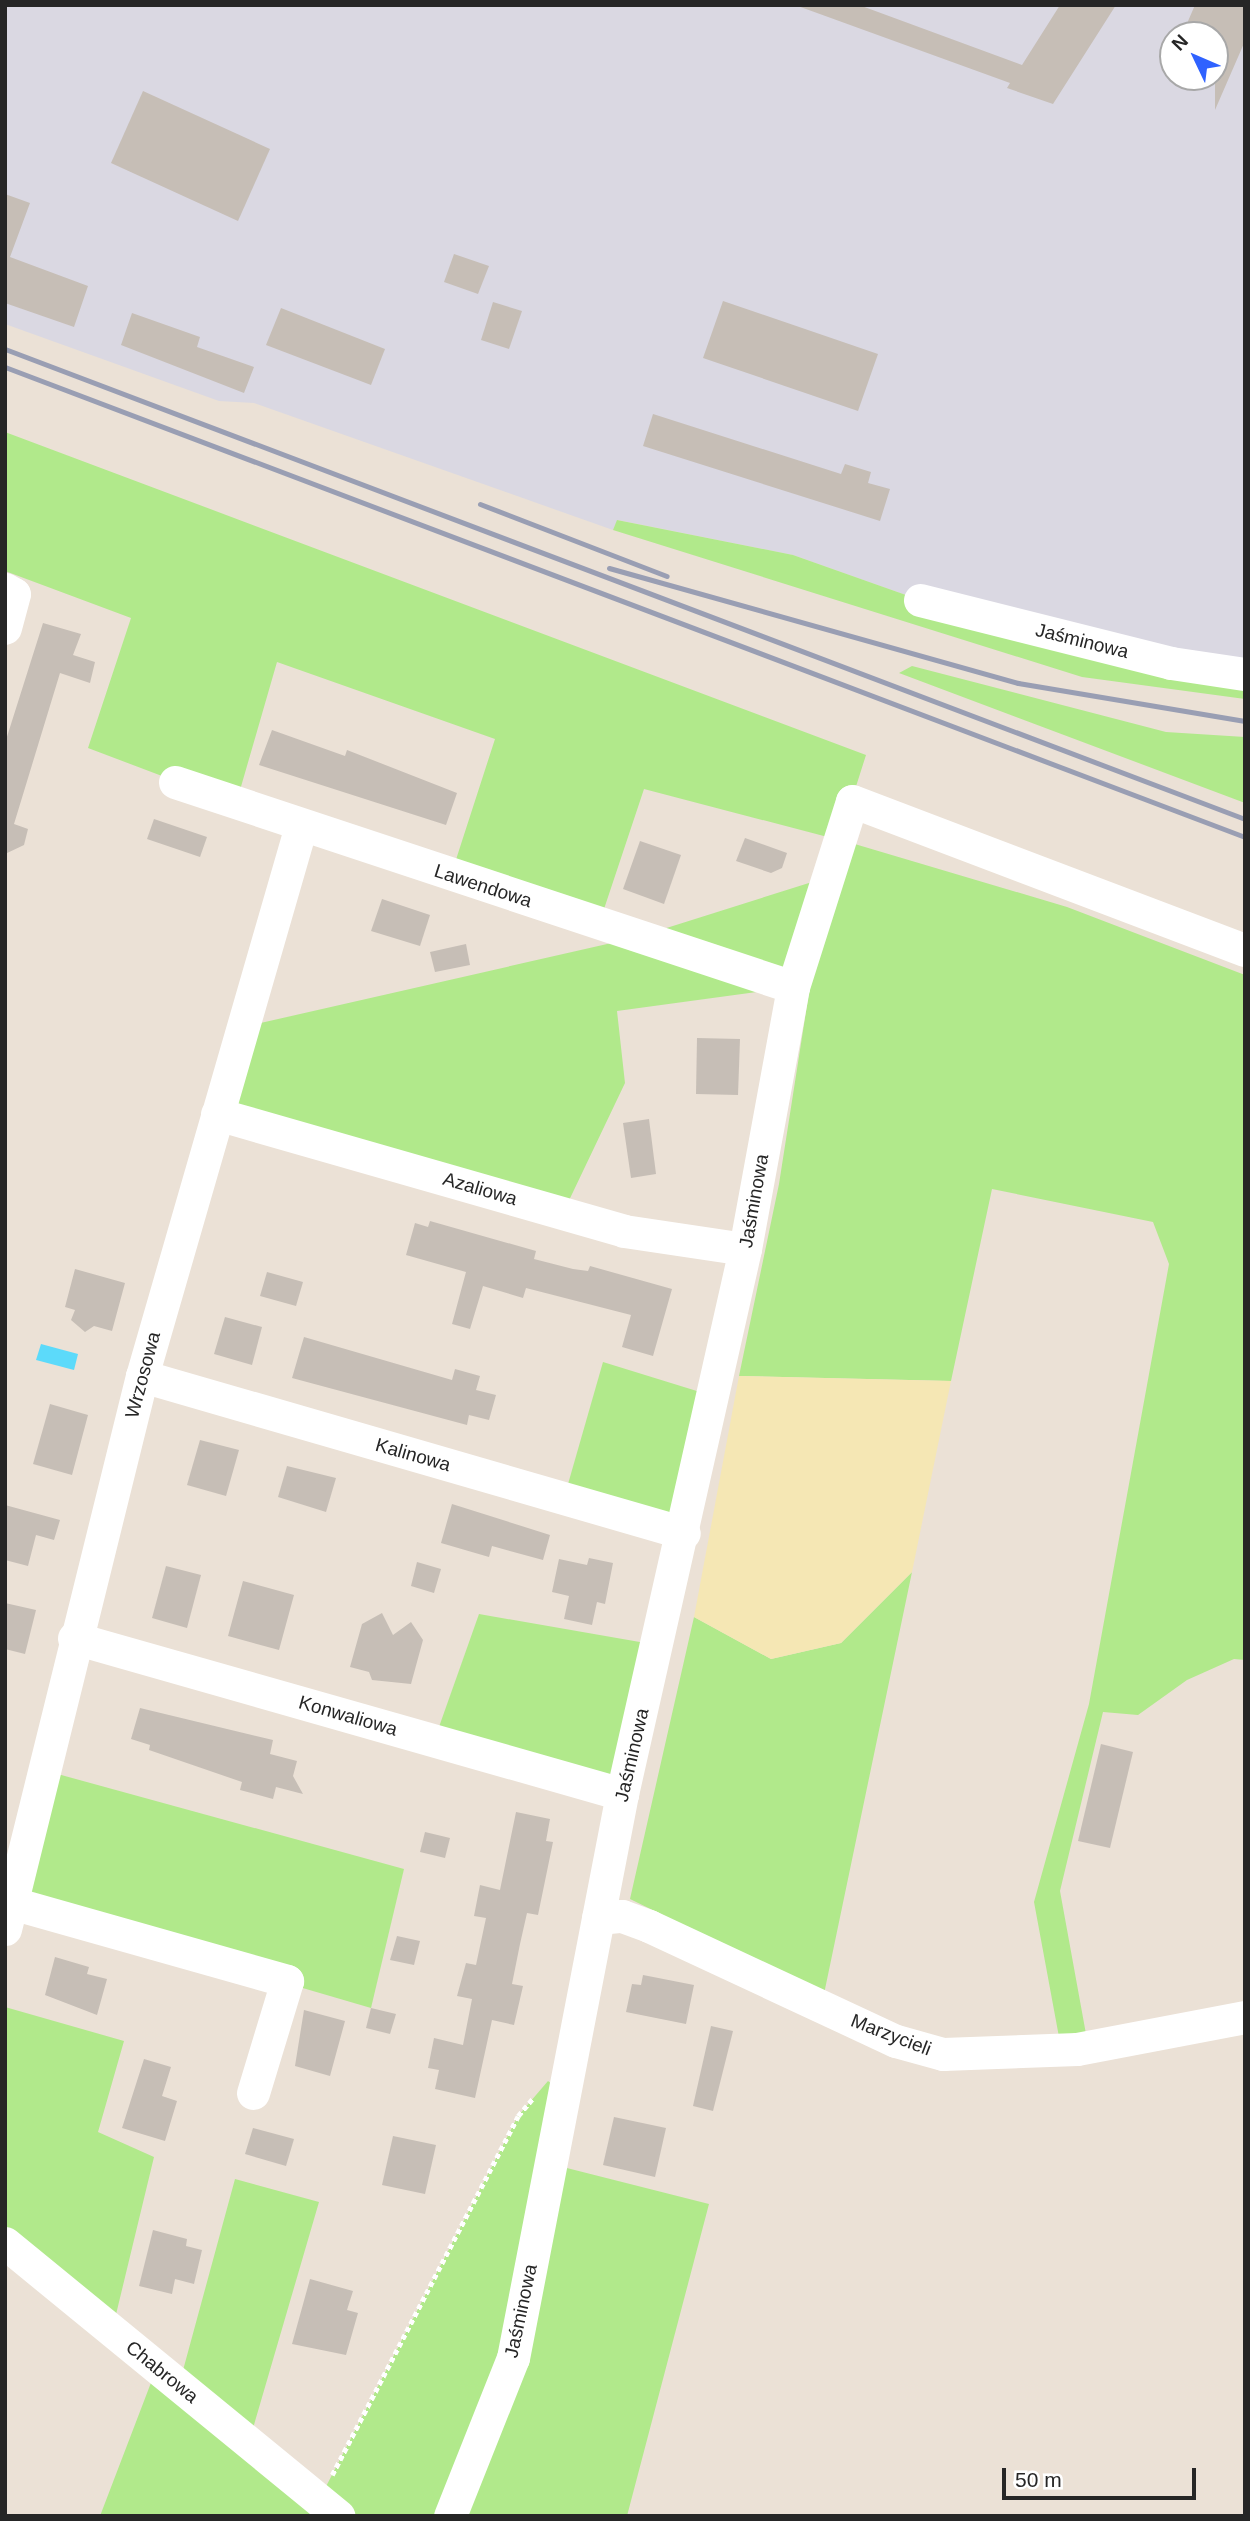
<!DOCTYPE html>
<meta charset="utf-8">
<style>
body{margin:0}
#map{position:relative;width:1250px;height:2521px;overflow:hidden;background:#ebe1d6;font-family:Arial,sans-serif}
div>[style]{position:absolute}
.industrial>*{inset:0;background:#dad8e2}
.green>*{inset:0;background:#b1e98b}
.sand>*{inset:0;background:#f5e7b4}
.water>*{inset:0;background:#5cdafa}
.building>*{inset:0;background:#c6beb6}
.path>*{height:4.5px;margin-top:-2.25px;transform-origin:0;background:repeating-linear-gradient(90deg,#fff 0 5px,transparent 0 8.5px)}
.minor>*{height:33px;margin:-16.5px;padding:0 16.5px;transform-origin:16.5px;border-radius:16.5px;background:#fff}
.rail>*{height:5px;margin:-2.5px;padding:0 2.5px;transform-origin:2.5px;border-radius:2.5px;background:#999eb3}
span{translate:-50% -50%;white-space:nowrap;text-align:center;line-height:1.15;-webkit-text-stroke:5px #fff;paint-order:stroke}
.street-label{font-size:19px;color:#262626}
.frame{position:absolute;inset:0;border:7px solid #262626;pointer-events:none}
.north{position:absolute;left:1159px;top:21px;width:70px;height:70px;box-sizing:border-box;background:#fff;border:2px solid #a8a8a8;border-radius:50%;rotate:314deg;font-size:19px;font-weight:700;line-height:28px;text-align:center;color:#262626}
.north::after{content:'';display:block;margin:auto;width:24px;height:32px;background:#2f62ff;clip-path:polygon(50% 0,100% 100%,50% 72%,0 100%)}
.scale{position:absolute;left:1002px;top:2468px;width:194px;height:32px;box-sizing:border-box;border:4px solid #262626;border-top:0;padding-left:9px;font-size:21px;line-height:24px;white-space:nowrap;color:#262626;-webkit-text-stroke:5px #fff;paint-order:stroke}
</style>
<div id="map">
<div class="industrial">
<i style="clip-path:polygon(evenodd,5px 5px,1245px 5px,1245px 674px,920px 600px,793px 555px,618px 520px,613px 530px,254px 403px,219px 401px,5px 324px,5px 5px,1173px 35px,1215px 35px,1215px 77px,1173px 77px,1173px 35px)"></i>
</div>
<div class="green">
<i style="clip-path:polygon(5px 432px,866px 755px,839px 840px,644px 789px,599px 924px,451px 875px,495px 739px,277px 662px,236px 804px,88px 748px,131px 618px,5px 571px)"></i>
<i style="clip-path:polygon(617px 520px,793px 555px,920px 600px,1245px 674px,1245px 699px,1082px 677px,613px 530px)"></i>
<i style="clip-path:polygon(912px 666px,1166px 732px,1245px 737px,1245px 803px,899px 673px)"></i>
<i style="clip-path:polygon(848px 842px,1067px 907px,1245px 975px,1245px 1660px,1234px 1659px,1187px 1680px,1138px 1715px,1103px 1712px,1060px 1891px,1086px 2034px,1059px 2037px,1034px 1902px,1089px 1704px,1169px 1264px,1153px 1222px,992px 1189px,951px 1381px,739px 1376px,779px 1184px,810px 986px)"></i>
<i style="clip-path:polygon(828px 877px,793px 987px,617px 1011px,625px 1083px,563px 1213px,217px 1114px,243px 1027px,638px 937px)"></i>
<i style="clip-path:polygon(603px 1362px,713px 1396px,684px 1533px,564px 1498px)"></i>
<i style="clip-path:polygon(912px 1572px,824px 1994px,630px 1899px,694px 1617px,771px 1659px,841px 1643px)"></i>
<i style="clip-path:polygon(479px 1614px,657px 1645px,622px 1794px,434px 1741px)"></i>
<i style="clip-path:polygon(43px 1770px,404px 1869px,371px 2008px,12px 1903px)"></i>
<i style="clip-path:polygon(5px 2007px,124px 2041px,98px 2132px,154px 2157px,112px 2331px,5px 2243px)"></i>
<i style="clip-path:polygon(548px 2081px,564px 2093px,551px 2164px,709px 2204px,627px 2516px,339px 2516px,319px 2501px,310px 2516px,100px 2516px,157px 2367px,179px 2385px,235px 2179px,319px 2202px,249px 2442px,319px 2500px,518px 2116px)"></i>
</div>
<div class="sand">
<i style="clip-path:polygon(739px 1376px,951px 1381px,912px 1572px,841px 1643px,771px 1659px,694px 1617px)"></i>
</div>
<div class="water">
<i style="clip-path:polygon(41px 1344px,78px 1354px,74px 1370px,36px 1360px)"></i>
</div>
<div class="building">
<i style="clip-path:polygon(795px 5px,859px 5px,1022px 65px,1060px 5px,1116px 5px,1053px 104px,1007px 88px,1010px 83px)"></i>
<i style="clip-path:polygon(1195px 5px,1245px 5px,1245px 41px,1215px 110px,1215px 35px,1182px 35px)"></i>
<i style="clip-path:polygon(143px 91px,270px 149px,238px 221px,111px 163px)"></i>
<i style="clip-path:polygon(5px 194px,30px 203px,10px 257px,88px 286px,74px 327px,5px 303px)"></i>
<i style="clip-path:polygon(454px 254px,489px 266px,478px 294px,444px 282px)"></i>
<i style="clip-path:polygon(723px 301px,878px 354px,858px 411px,703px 358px)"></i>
<i style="clip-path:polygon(493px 302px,522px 311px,509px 349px,481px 340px)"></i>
<i style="clip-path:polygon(281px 308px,385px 349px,371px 385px,266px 345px)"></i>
<i style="clip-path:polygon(132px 313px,200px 337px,197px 347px,254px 367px,244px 393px,121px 345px)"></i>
<i style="clip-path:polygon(653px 414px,841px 474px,845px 464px,871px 472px,868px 483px,890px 489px,880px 521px,643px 446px)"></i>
<i style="clip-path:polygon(43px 623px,81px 634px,73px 655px,95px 662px,90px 683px,60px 673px,14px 824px,28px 829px,24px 845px,5px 854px,5px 743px)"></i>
<i style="clip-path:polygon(272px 730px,345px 756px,347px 750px,457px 793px,446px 825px,259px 765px)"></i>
<i style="clip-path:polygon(154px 819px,207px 837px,200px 857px,147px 839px)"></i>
<i style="clip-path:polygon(745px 838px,787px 853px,782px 868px,771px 873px,736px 861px)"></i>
<i style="clip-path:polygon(640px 841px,681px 855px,664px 904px,623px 889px)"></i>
<i style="clip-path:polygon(382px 899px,430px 915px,420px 946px,371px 931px)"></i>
<i style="clip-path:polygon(466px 944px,470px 965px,435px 972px,430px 952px)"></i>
<i style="clip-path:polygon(697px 1038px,740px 1039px,738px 1095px,696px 1094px)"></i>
<i style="clip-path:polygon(649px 1119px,656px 1174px,631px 1178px,623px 1123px)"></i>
<i style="clip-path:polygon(430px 1221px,536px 1251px,534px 1259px,573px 1269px,588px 1271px,590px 1266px,672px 1289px,653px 1356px,622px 1347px,631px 1315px,526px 1288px,523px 1298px,483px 1286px,470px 1329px,452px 1324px,466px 1272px,406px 1255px,415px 1223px,428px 1227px)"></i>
<i style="clip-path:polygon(75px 1269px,125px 1283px,112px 1331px,94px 1326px,85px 1332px,71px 1320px,75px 1310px,65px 1307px)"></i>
<i style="clip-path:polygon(267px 1272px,303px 1282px,296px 1306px,260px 1296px)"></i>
<i style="clip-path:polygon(225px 1317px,262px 1327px,252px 1365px,214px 1354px)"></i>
<i style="clip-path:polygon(304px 1337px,452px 1380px,455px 1369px,480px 1376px,476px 1390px,496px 1395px,489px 1420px,469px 1415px,467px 1425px,292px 1378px)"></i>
<i style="clip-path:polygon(50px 1404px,88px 1415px,72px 1475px,33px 1464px)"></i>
<i style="clip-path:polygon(200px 1440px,239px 1450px,226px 1496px,187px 1485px)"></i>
<i style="clip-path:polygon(287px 1466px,336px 1478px,326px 1512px,278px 1497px)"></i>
<i style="clip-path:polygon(452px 1504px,550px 1535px,543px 1560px,492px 1546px,489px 1557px,441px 1543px)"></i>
<i style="clip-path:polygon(5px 1505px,60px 1520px,54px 1540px,36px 1535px,28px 1566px,5px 1560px)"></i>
<i style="clip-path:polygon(589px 1558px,613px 1563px,605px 1604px,597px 1602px,592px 1625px,564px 1619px,569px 1596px,552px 1592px,559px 1559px,587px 1565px)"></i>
<i style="clip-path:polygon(417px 1562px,441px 1569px,434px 1593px,411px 1586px)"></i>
<i style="clip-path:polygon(166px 1566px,201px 1575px,187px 1628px,152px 1618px)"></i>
<i style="clip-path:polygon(243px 1581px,294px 1595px,279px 1650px,228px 1636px)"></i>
<i style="clip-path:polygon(5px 1603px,36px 1610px,25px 1654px,5px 1649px)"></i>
<i style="clip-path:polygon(382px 1613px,393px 1635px,411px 1622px,423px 1640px,411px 1684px,372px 1680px,369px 1672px,350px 1667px,362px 1624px)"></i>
<i style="clip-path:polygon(140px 1708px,273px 1740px,270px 1754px,297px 1761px,293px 1776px,303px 1794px,276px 1787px,273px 1799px,240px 1790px,242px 1782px,149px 1750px,150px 1745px,131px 1739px)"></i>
<i style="clip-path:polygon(1101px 1744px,1133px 1752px,1110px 1848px,1078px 1841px)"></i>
<i style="clip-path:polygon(516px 1812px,550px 1819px,546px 1841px,553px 1842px,538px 1915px,527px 1913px,520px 1944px,512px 1984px,523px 1986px,514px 2025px,492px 2020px,475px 2098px,435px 2089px,439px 2070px,428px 2068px,434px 2038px,463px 2045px,472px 1999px,457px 1996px,466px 1963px,476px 1965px,486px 1918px,474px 1916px,480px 1885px,500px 1890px)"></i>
<i style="clip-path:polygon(425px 1832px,450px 1838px,445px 1858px,420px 1852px)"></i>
<i style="clip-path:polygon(397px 1936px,420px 1941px,414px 1965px,390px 1960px)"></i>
<i style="clip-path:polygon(55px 1957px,89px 1967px,87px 1974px,107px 1979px,97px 2015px,45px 1995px)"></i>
<i style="clip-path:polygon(643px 1975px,694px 1985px,686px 2024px,626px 2012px,632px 1984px,641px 1985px)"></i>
<i style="clip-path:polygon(371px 2008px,396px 2014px,390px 2034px,366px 2028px)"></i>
<i style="clip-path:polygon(304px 2010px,345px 2021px,330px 2076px,295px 2066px)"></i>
<i style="clip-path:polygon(711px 2026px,733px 2031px,713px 2111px,693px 2106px)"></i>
<i style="clip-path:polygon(144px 2059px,171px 2067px,162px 2096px,177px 2101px,165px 2141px,122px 2128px)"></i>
<i style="clip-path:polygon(614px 2117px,666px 2128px,655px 2177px,603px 2165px)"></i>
<i style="clip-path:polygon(253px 2128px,294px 2139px,286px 2166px,245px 2154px)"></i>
<i style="clip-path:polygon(393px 2136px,436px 2145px,425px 2194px,382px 2185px)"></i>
<i style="clip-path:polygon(153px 2230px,187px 2239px,186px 2246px,202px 2250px,194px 2284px,175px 2279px,172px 2294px,139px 2286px)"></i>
<i style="clip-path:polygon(310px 2279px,353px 2291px,347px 2310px,358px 2313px,346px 2355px,292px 2344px)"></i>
</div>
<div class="path">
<i style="left:332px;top:2475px;width:404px;rotate:-62.6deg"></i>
<i style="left:518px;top:2116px;width:25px;rotate:-50deg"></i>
</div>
<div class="minor">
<i style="left:5px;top:589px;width:10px;rotate:29deg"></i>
<i style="left:14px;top:594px;width:35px;rotate:105deg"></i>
<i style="left:920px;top:600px;width:259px;rotate:14.1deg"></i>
<i style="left:1171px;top:663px;width:75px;rotate:8.5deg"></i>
<i style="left:175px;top:782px;width:651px;rotate:18.35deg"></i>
<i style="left:217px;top:1114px;width:423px;rotate:16deg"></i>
<i style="left:624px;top:1231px;width:122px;rotate:8.5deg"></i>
<i style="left:142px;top:1376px;width:564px;rotate:16.15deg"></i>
<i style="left:74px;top:1638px;width:570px;rotate:15.89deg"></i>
<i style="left:12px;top:1903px;width:286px;rotate:15.8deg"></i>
<i style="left:287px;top:1981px;width:117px;rotate:106.9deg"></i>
<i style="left:598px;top:1918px;width:24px;rotate:-5deg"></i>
<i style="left:622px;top:1916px;width:29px;rotate:20deg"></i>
<i style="left:649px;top:1926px;width:272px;rotate:25deg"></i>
<i style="left:896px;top:2041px;width:49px;rotate:15.5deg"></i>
<i style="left:943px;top:2054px;width:134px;rotate:-2.1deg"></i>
<i style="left:1077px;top:2049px;width:171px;rotate:-10.8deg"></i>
<i style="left:5px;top:1929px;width:570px;rotate:-76.09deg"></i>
<i style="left:142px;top:1376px;width:573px;rotate:-73.88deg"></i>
<i style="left:5px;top:2243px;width:431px;rotate:39.3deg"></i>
<i style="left:450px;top:2516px;width:170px;rotate:-68.3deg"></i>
<i style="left:513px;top:2358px;width:574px;rotate:-79.06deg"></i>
<i style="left:622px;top:1794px;width:559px;rotate:-77.28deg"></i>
<i style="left:745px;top:1249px;width:266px;rotate:-79.6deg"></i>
<i style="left:793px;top:987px;width:195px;rotate:-72.4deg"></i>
<i style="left:852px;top:801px;width:420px;rotate:20.8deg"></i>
</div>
<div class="rail">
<i style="left:5px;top:349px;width:1326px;rotate:20.76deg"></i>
<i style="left:5px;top:367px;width:1326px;rotate:20.76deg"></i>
<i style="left:480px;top:504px;width:200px;rotate:21.1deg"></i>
<i style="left:609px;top:568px;width:425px;rotate:15.7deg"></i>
<i style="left:1018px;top:683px;width:230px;rotate:9.5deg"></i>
</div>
<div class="street-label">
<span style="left:1082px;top:641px;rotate:14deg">Jaśminowa</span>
<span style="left:483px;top:886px;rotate:18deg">Lawendowa</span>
<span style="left:480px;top:1189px;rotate:16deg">Azaliowa</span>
<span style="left:754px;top:1201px;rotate:-80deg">Jaśminowa</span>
<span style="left:143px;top:1375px;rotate:-75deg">Wrzosowa</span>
<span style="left:413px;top:1455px;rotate:16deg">Kalinowa</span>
<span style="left:348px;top:1716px;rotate:16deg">Konwaliowa</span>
<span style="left:632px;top:1755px;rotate:-77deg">Jaśminowa</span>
<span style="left:891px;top:2035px;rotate:21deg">Marzycieli</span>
<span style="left:521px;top:2311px;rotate:-78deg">Jaśminowa</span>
<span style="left:162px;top:2372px;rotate:39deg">Chabrowa</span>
</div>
<div class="frame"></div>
<div class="north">N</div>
<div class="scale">50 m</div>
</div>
